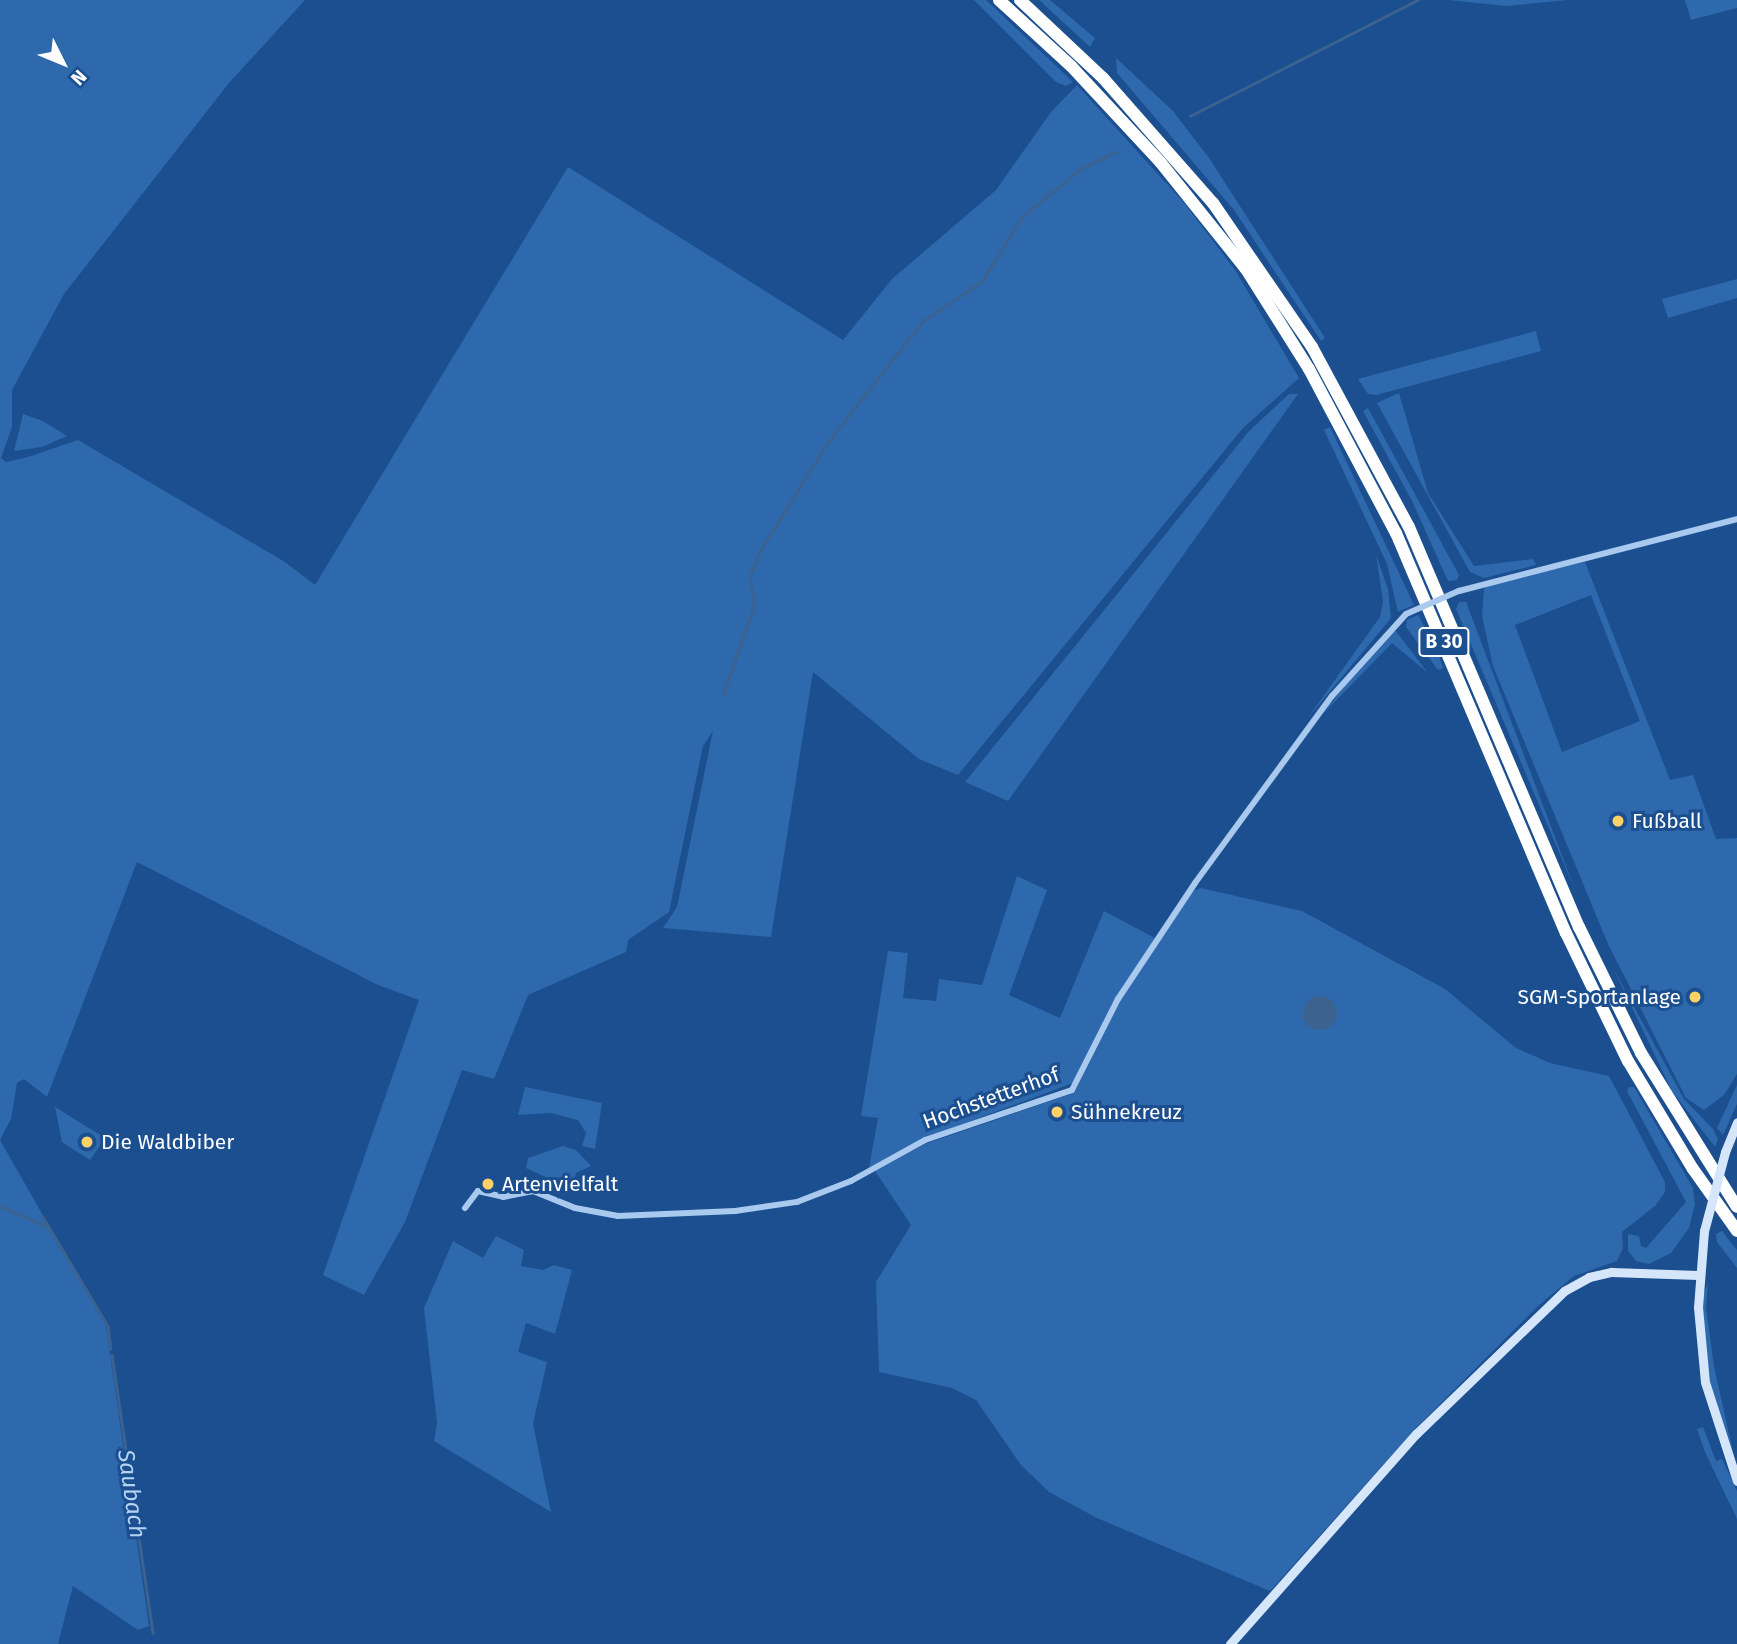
<!DOCTYPE html>
<meta charset="utf-8">
<style>
body{margin:0}
#map{position:relative;width:1737px;height:1644px;overflow:hidden;background:#1b4f8f;font-family:"Fira Sans",sans-serif}
div>[style]{position:absolute}
.green>*{inset:0;background:#2e69ad}
.water>*{inset:0;background:#3c6290}
.round{border-radius:50%}
.stream>*{height:2.5px;margin:-1.25px;padding:0 1.25px;transform-origin:1.25px;border-radius:1.25px;background:#3c6290}
.street>*{height:6px;margin:-3px;padding:0 3px;transform-origin:3px;border-radius:3px;background:#a9c9ee}
.secondary>*{height:9px;margin:-4.5px;padding:0 4.5px;transform-origin:4.5px;border-radius:4.5px;background:#d6e6fa}
.highway>*{height:12px;margin:-6px;padding:0 6px;transform-origin:6px;border-radius:6px;background:#fff}
.street-bridge>*{height:6px;margin:-3px;padding:0 3px;transform-origin:3px;border-radius:3px;background:#a9c9ee}
.secondary-bridge>*{height:9px;margin:-4.5px;padding:0 4.5px;transform-origin:4.5px;border-radius:4.5px;background:#d6e6fa}
.dots>*{width:19px;height:19px;translate:-50% -50%;box-sizing:border-box;border:4px solid #1b4f8f;border-radius:50%}
span{translate:-50% -50%;white-space:nowrap;text-align:center;line-height:1.15;-webkit-text-stroke:6px #1b4f8f;paint-order:stroke}
.shield-label span{padding:2px 5px;background:#1b4f8f;border:2px solid;border-radius:5px;-webkit-text-stroke-width:0}
.shield-label{font-size:19px;color:#fff;font-weight:700}
.poi-label{font-size:21px;color:#fff}
.left{translate:0 -50%;text-align:left}
.right{translate:-100% -50%;text-align:right}
.street-label{font-size:21px;color:#fff}
.water-label{font-size:23px;color:#b5d3f5;font-style:italic}
.north{position:absolute;left:28px;top:28px;width:70px;height:70px;-webkit-text-stroke:5px #1b4f8f;paint-order:stroke;rotate:133deg;font-size:19px;font-weight:700;line-height:28px;text-align:center;color:#fff}
.north::after{content:'';display:block;margin:auto;width:24px;height:32px;background:#fff;clip-path:polygon(50% 0,100% 100%,50% 72%,0 100%)}
</style>
<div id="map">
<div class="green">
<i style="clip-path:polygon(0 0,305px 0,229px 83px,64px 294px,12px 390px,12px 427px,1px 458px,6px 462px,28px 457px,78px 440px,285px 562px,315px 585px,568px 167px,843px 340px,892px 279px,996px 190px,1051px 112px,1077px 85px,1185px 204px,1235px 270px,1299px 378px,1243px 428px,958px 775px,919px 759px,813px 672px,771px 937px,663px 928px,677px 907px,713px 731px,703px 746px,669px 912px,628px 940px,626px 952px,528px 995px,494px 1079px,462px 1070px,405px 1222px,364px 1295px,323px 1275px,419px 1000px,378px 985px,137px 862px,47px 1097px,24px 1079px,17px 1083px,11px 1119px,0 1140px,106px 1326px,149px 1626px,138px 1630px,73px 1586px,58px 1644px,0 1644px)"></i>
<i style="clip-path:polygon(974px 0,986px 0,1073px 82px,1066px 86px,1056px 82px)"></i>
<i style="clip-path:polygon(1039px 0,1050px 0,1095px 38px,1090px 47px)"></i>
<i style="clip-path:polygon(1448px 0,1568px 0,1507px 6px)"></i>
<i style="clip-path:polygon(1685px 0,1737px 0,1737px 8px,1691px 20px)"></i>
<i style="clip-path:polygon(1116px 58px,1173px 111px,1209px 158px,1325px 338px,1321px 341px,1234px 210px,1117px 73px)"></i>
<i style="clip-path:polygon(1737px 279px,1737px 298px,1668px 318px,1662px 299px)"></i>
<i style="clip-path:polygon(1536px 331px,1541px 351px,1376px 395px,1368px 394px,1358px 379px)"></i>
<i style="clip-path:polygon(1399px 393px,1428px 493px,1474px 566px,1533px 559px,1536px 565px,1484px 578px,1470px 572px,1377px 403px)"></i>
<i style="clip-path:polygon(1289px 394px,1298px 394px,1008px 801px,965px 782px,1249px 431px)"></i>
<i style="clip-path:polygon(1368px 408px,1459px 575px,1457px 580px,1448px 581px,1412px 501px,1363px 411px)"></i>
<i style="clip-path:polygon(23px 414px,43px 421px,67px 436px,42px 447px,14px 451px)"></i>
<i style="clip-path:polygon(1330px 427px,1414px 605px,1398px 612px,1387px 564px,1324px 430px)"></i>
<i style="clip-path:polygon(1376px 555px,1388px 589px,1391px 618px,1307px 719px,1380px 617px,1383px 601px)"></i>
<i style="clip-path:polygon(evenodd,1585px 562px,1670px 780px,1693px 775px,1716px 839px,1737px 838px,1737px 1074px,1724px 1095px,1704px 1110px,1686px 1098px,1608px 944px,1493px 666px,1482px 616px,1484px 588px,1493px 584px,1585px 562px,1591px 595px,1640px 721px,1562px 752px,1515px 625px,1591px 595px)"></i>
<i style="clip-path:polygon(1459px 602px,1466px 602px,1575px 890px,1456px 609px)"></i>
<i style="clip-path:polygon(1418px 615px,1436px 647px,1443px 668px,1438px 670px,1406px 627px,1407px 620px)"></i>
<i style="clip-path:polygon(1395px 630px,1428px 673px,1392px 643px,1320px 717px,1377px 646px)"></i>
<i style="clip-path:polygon(1017px 876px,1047px 890px,1009px 995px,1060px 1018px,1104px 911px,1155px 938px,1073px 1083px,920px 1140px,869px 1168px,878px 1118px,861px 1116px,888px 951px,908px 953px,903px 998px,936px 1001px,939px 979px,982px 985px)"></i>
<i style="clip-path:polygon(1201px 888px,1302px 911px,1445px 989px,1516px 1048px,1550px 1063px,1609px 1076px,1665px 1182px,1665px 1192px,1656px 1205px,1622px 1232px,1623px 1248px,1617px 1261px,1574px 1276px,1538px 1306px,1415px 1429px,1270px 1591px,1097px 1518px,1049px 1492px,1021px 1465px,976px 1400px,952px 1388px,879px 1372px,876px 1282px,911px 1225px,875px 1171px,925px 1144px,1074px 1093px,1122px 997px,1192px 891px)"></i>
<i style="clip-path:polygon(1612px 966px,1684px 1099px,1713px 1129px,1718px 1139px,1715px 1147px,1672px 1091px)"></i>
<i style="clip-path:polygon(1737px 1085px,1737px 1104px,1723px 1135px,1717px 1128px)"></i>
<i style="clip-path:polygon(525px 1087px,602px 1103px,595px 1149px,582px 1146px,586px 1133px,578px 1120px,551px 1113px,518px 1115px)"></i>
<i style="clip-path:polygon(1629px 1087px,1634px 1087px,1693px 1188px,1695px 1204px,1689px 1228px,1671px 1253px,1649px 1264px,1636px 1261px,1628px 1251px,1628px 1234px,1639px 1236px,1641px 1246px,1646px 1248px,1686px 1202px,1627px 1091px)"></i>
<i style="clip-path:polygon(55px 1107px,105px 1138px,90px 1160px,62px 1142px)"></i>
<i style="clip-path:polygon(563px 1146px,576px 1150px,591px 1166px,576px 1173px,572px 1189px,526px 1168px,528px 1158px)"></i>
<i style="clip-path:polygon(1722px 1231px,1737px 1250px,1737px 1268px,1717px 1242px,1716px 1234px)"></i>
<i style="clip-path:polygon(496px 1236px,524px 1250px,521px 1266px,543px 1270px,554px 1265px,572px 1270px,555px 1334px,526px 1323px,518px 1352px,547px 1362px,533px 1424px,551px 1512px,434px 1441px,437px 1423px,424px 1308px,453px 1241px,483px 1258px)"></i>
<i style="clip-path:polygon(1708px 1282px,1706px 1307px,1714px 1366px,1737px 1470px,1709px 1378px,1702px 1300px)"></i>
<i style="clip-path:polygon(1703px 1427px,1716px 1461px,1722px 1459px,1737px 1491px,1737px 1519px,1705px 1452px,1697px 1429px)"></i>
</div>
<div class="water">
<i class="round" style="left:1303px;top:996px;width:34px;height:34px"></i>
</div>
<div class="stream">
<i style="left:1190px;top:116px;width:256px;rotate:-27deg"></i>
<i style="left:723px;top:695px;width:94px;rotate:-70.8deg"></i>
<i style="left:754px;top:606px;width:30px;rotate:-98deg"></i>
<i style="left:750px;top:576px;width:25px;rotate:-69deg"></i>
<i style="left:759px;top:553px;width:129px;rotate:-58.3deg"></i>
<i style="left:827px;top:443px;width:155px;rotate:-51.8deg"></i>
<i style="left:923px;top:321px;width:71px;rotate:-34.1deg"></i>
<i style="left:982px;top:281px;width:75px;rotate:-58deg"></i>
<i style="left:1022px;top:217px;width:74px;rotate:-39.5deg"></i>
<i style="left:1079px;top:170px;width:41px;rotate:-25.9deg"></i>
<i style="left:0;top:1206px;width:52px;rotate:23.6deg"></i>
<i style="left:43px;top:1217px;width:127px;rotate:59.2deg"></i>
<i style="left:108px;top:1326px;width:23px;rotate:83deg"></i>
<i style="left:112px;top:1355px;width:281px;rotate:81.6deg"></i>
</div>
<div class="street">
<i style="left:1459px;top:591px;width:287px;rotate:-14.5deg"></i>
<i style="left:465px;top:1208px;width:21px;rotate:-53deg"></i>
<i style="left:478px;top:1191px;width:26px;rotate:13deg"></i>
<i style="left:503px;top:1197px;width:31px;rotate:-11deg"></i>
<i style="left:533px;top:1191px;width:45px;rotate:22deg"></i>
<i style="left:575px;top:1208px;width:44px;rotate:10.5deg"></i>
<i style="left:618px;top:1216px;width:117px;rotate:-2.4deg"></i>
<i style="left:735px;top:1211px;width:63px;rotate:-8.3deg"></i>
<i style="left:797px;top:1202px;width:58px;rotate:-21.3deg"></i>
<i style="left:851px;top:1181px;width:85px;rotate:-29deg"></i>
<i style="left:925px;top:1140px;width:155px;rotate:-18.8deg"></i>
<i style="left:1072px;top:1090px;width:102px;rotate:-63.2deg"></i>
<i style="left:1118px;top:999px;width:139px;rotate:-56.4deg"></i>
<i style="left:1195px;top:883px;width:232px;rotate:-53.8deg"></i>
<i style="left:1332px;top:696px;width:110px;rotate:-47.9deg"></i>
</div>
<div class="secondary">
<i style="left:1725px;top:1152px;width:32px;rotate:-68deg"></i>
<i style="left:1704px;top:1231px;width:76px;rotate:94.5deg"></i>
<i style="left:1698px;top:1307px;width:75px;rotate:84.7deg"></i>
<i style="left:1705px;top:1382px;width:104px;rotate:72.1deg"></i>
<i style="left:1230px;top:1644px;width:281px;rotate:-48.5deg"></i>
<i style="left:1416px;top:1434px;width:206px;rotate:-44deg"></i>
<i style="left:1564px;top:1291px;width:29px;rotate:-29deg"></i>
<i style="left:1589px;top:1277px;width:23px;rotate:-13deg"></i>
<i style="left:1611px;top:1272px;width:87px;rotate:2deg"></i>
</div>
<div class="highway">
<i style="left:999px;top:0;width:98px;rotate:42.5deg"></i>
<i style="left:1071px;top:66px;width:132px;rotate:47.1deg"></i>
<i style="left:1161px;top:163px;width:136px;rotate:51.3deg"></i>
<i style="left:1246px;top:269px;width:118px;rotate:57.8deg"></i>
<i style="left:1309px;top:369px;width:186px;rotate:62.1deg"></i>
<i style="left:1396px;top:533px;width:435px;rotate:67deg"></i>
<i style="left:1566px;top:933px;width:142px;rotate:64.2deg"></i>
<i style="left:1628px;top:1061px;width:126px;rotate:59deg"></i>
<i style="left:1693px;top:1169px;width:76px;rotate:54.6deg"></i>
<i style="left:1020px;top:0;width:114px;rotate:43.2deg"></i>
<i style="left:1103px;top:78px;width:167px;rotate:48.7deg"></i>
<i style="left:1213px;top:203px;width:175px;rotate:55.5deg"></i>
<i style="left:1312px;top:347px;width:204px;rotate:61.7deg"></i>
<i style="left:1409px;top:527px;width:435px;rotate:67deg"></i>
<i style="left:1579px;top:927px;width:140px;rotate:63.8deg"></i>
<i style="left:1641px;top:1053px;width:181px;rotate:58.1deg"></i>
</div>
<div class="street-bridge">
<i style="left:1406px;top:614px;width:58px;rotate:-23.5deg"></i>
</div>
<div class="secondary-bridge">
<i style="left:1704px;top:1231px;width:82px;rotate:-75.1deg"></i>
</div>
<div class="dots">
<i style="left:1618px;top:821px;background:#ffd166"></i>
<i style="left:1695px;top:997px;background:#ffd166"></i>
<i style="left:1057px;top:1112px;background:#ffd166"></i>
<i style="left:87px;top:1142px;background:#ffd166"></i>
<i style="left:488px;top:1184px;background:#ffd166"></i>
</div>
<div class="shield-label">
<span style="left:1444px;top:642px">B 30</span>
</div>
<div class="poi-label">
<span class="left" style="left:1632px;top:821px">Fußball</span>
<span class="right" style="left:1681px;top:997px">SGM-Sportanlage</span>
<span class="left" style="left:1071px;top:1112px">Sühnekreuz</span>
<span class="left" style="left:101px;top:1142px">Die Waldbiber</span>
<span class="left" style="left:502px;top:1184px">Artenvielfalt</span>
</div>
<div class="street-label">
<span style="left:991px;top:1098px;rotate:-20deg">Hochstetterhof</span>
</div>
<div class="water-label">
<span style="left:132px;top:1494px;rotate:82deg">Saubach</span>
</div>
<div class="north">N</div>
</div>
